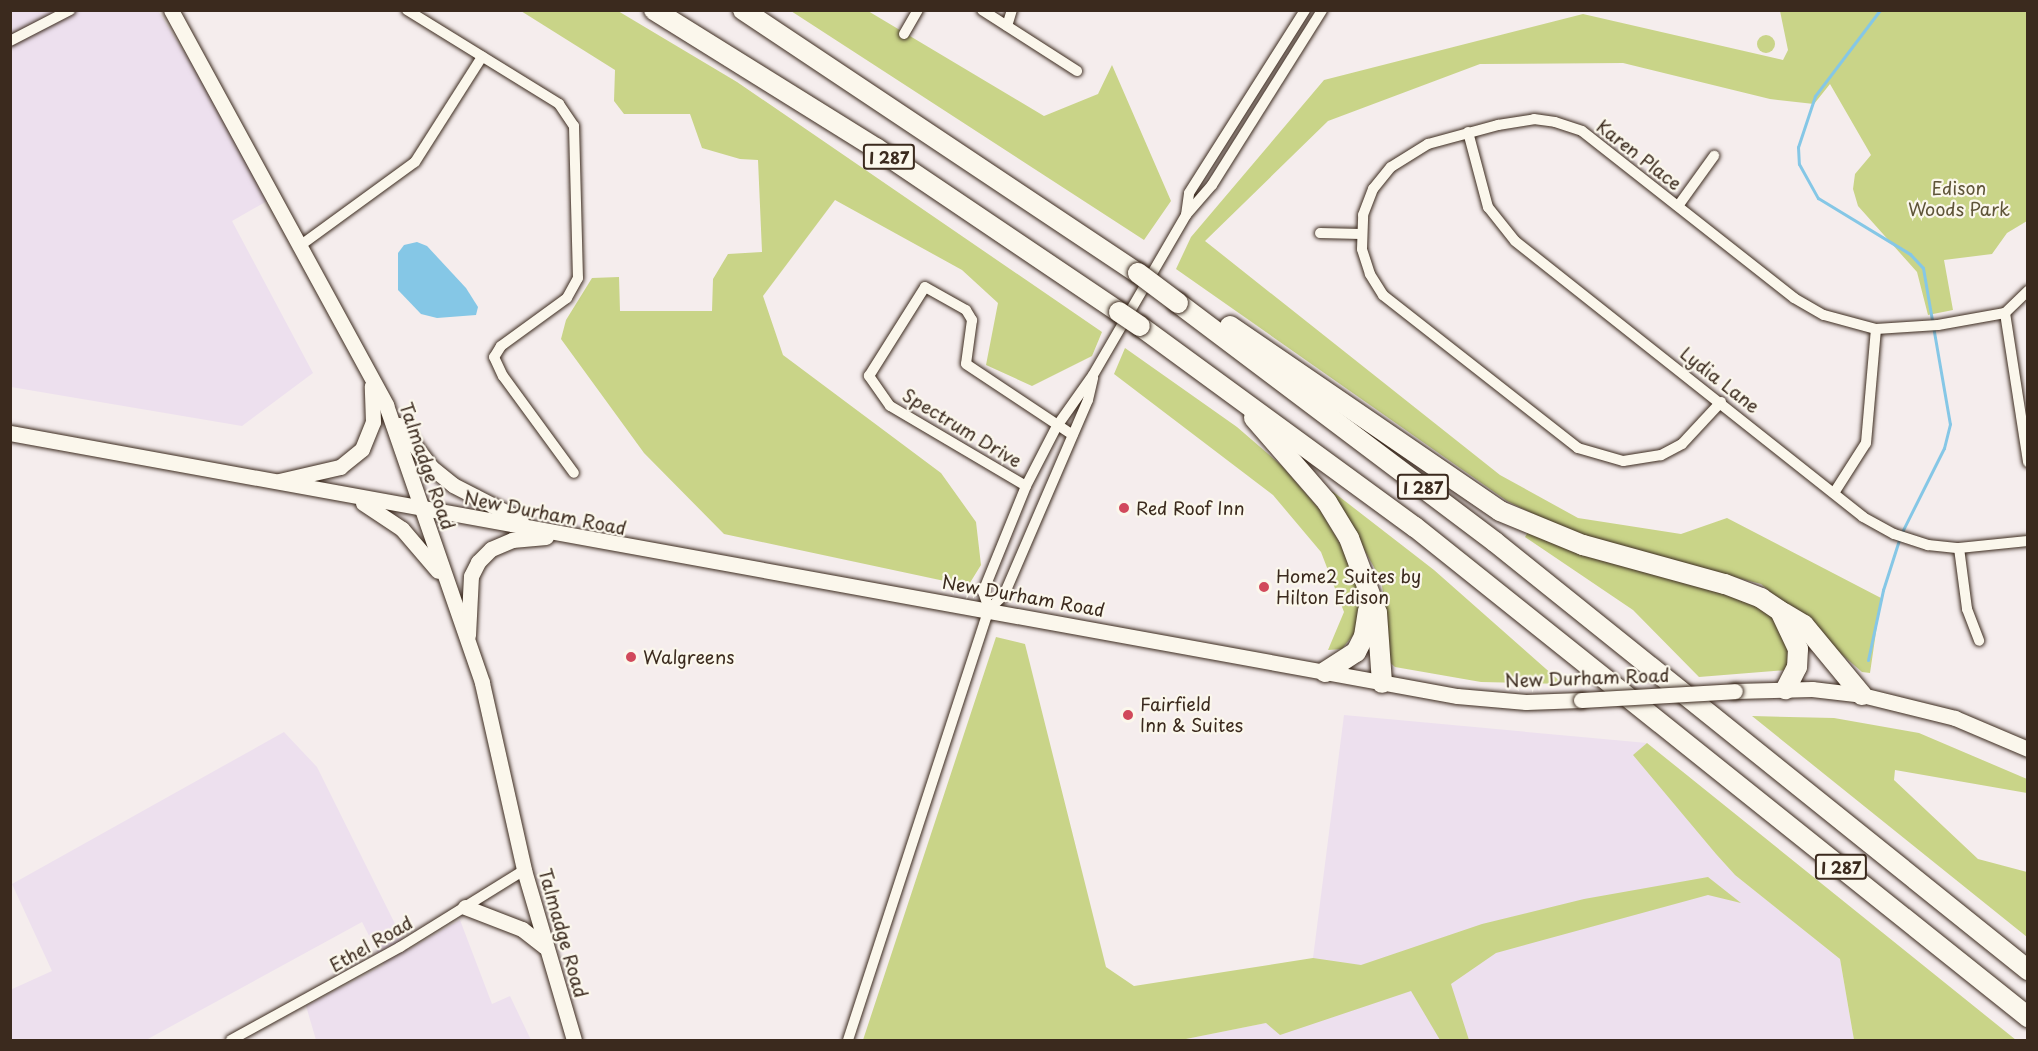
<!DOCTYPE html>
<style>
body{margin:0}
#map{position:relative;width:2038px;height:1051px;overflow:hidden;background:#f5eded;font-family:"Playpen Sans",sans-serif}
div>[style]{position:absolute}
.built>*{inset:0;background:#ede0ee}
.green>*{inset:0;background:#c9d488}
.round{border-radius:50%}
.water>*{inset:0;background:#85c7e6}
.stream>*{height:3px;margin:-1.5px;padding:0 1.5px;transform-origin:1.5px;border-radius:1.5px;background:#85c7e6}
.roads{filter:drop-shadow(0 0 2px #3b2a1e) drop-shadow(0 0 2px #3b2a1e)}
.street>*{height:10px;margin:-5px;padding:0 5px;transform-origin:5px;border-radius:5px;background:#fbf7ec}
.secondary>*{height:15px;margin:-7.5px;padding:0 7.5px;transform-origin:7.5px;border-radius:7.5px;background:#fbf7ec}
.highway>*{height:20px;margin:-10px;padding:0 10px;transform-origin:10px;border-radius:10px;background:#fbf7ec}
.bridges{filter:drop-shadow(0 0 2px #3b2a1e) drop-shadow(0 0 2px #3b2a1e)}
.secondary-bridge>*{height:15px;margin:-7.5px;padding:0 7.5px;transform-origin:7.5px;border-radius:7.5px;background:#fbf7ec}
.highway-bridge>*{height:20px;margin:-10px;padding:0 10px;transform-origin:10px;border-radius:10px;background:#fbf7ec}
.dots>*{width:16px;height:16px;translate:-50% -50%;box-sizing:border-box;border:3px solid #fbf7ec;border-radius:50%}
span{translate:-50% -50%;white-space:nowrap;text-align:center;line-height:1.15;-webkit-text-stroke:4.5px #fbf7ec;paint-order:stroke}
.shield-label span{padding:2px 4px;background:#fbf7ec;border:2px solid;border-radius:4px;-webkit-text-stroke-width:0}
.shield-label{font-size:16px;color:#3b2a1e;font-weight:700}
.street-label{font-size:18px;color:#3b2a1e}
.park-label{font-size:18px;color:#5e5438}
.poi-label{font-size:18px;color:#3b2a1e}
.left{translate:0 -50%;text-align:left}
.frame{position:absolute;inset:0;border:12px solid #3b2a1e;pointer-events:none}
</style>
<div id="map">
<div class="built">
<i style="clip-path:polygon(10px 11px,158px 11px,276px 196px,232px 221px,313px 373px,242px 426px,11px 387px)"></i>
<i style="clip-path:polygon(1344px 715px,1647px 743px,1634px 755px,1716px 854px,1735px 875px,1840px 959px,1854px 1040px,1181px 1040px,1266px 1023px,1313px 958px)"></i>
<i style="clip-path:polygon(284px 732px,317px 767px,408px 950px,460px 920px,492px 1004px,510px 996px,531px 1040px,316px 1040px,306px 1006px,384px 965px,362px 922px,146px 1040px,11px 1040px,10px 990px,52px 971px,12px 884px)"></i>
</div>
<div class="green">
<i style="clip-path:polygon(521px 11px,618px 11px,737px 82px,1102px 332px,1092px 356px,1032px 386px,986px 365px,998px 303px,962px 270px,835px 200px,763px 296px,783px 355px,941px 473px,976px 522px,981px 565px,968px 586px,724px 534px,644px 453px,561px 339px,566px 320px,592px 278px,619px 277px,620px 311px,712px 311px,713px 279px,728px 254px,762px 252px,758px 160px,740px 159px,702px 148px,690px 114px,624px 114px,614px 101px,615px 70px)"></i>
<i style="clip-path:polygon(791px 11px,868px 11px,1044px 116px,1098px 94px,1112px 65px,1171px 201px,1144px 240px)"></i>
<i style="clip-path:polygon(1780px 11px,2027px 11px,2027px 221px,2007px 233px,1992px 254px,1944px 260px,1953px 310px,1928px 315px,1917px 272px,1858px 206px,1853px 189px,1855px 174px,1871px 155px,1830px 84px,1814px 104px,1770px 99px,1623px 63px,1480px 64px,1328px 121px,1205px 241px,1500px 475px,1578px 518px,1681px 534px,1727px 518px,1881px 598px,1870px 673px,1862px 672px,1761px 584px,1585px 539px,1507px 501px,1176px 269px,1191px 237px,1324px 80px,1583px 14px,1783px 60px,1788px 50px)"></i>
<i class="round" style="left:1757px;top:35px;width:18px;height:18px"></i>
<i style="clip-path:polygon(1125px 348px,1237px 427px,1282px 466px,1320px 510px,1345px 552px,1363px 598px,1357px 630px,1342px 649px,1328px 650px,1344px 612px,1321px 552px,1273px 495px,1114px 374px)"></i>
<i style="clip-path:polygon(1332px 491px,1434px 570px,1563px 684px,1481px 682px,1395px 667px,1386px 659px,1387px 617px,1381px 580px)"></i>
<i style="clip-path:polygon(1528px 532px,1743px 596px,1778px 619px,1788px 649px,1787px 670px,1699px 677px,1633px 610px,1525px 537px)"></i>
<i style="clip-path:polygon(996px 637px,1025px 644px,1106px 967px,1134px 986px,1313px 958px,1361px 965px,1482px 924px,1584px 899px,1708px 877px,1741px 903px,1708px 895px,1496px 953px,1451px 984px,1469px 1040px,1440px 1040px,1411px 991px,1280px 1035px,1266px 1023px,1181px 1040px,863px 1040px)"></i>
<i style="clip-path:polygon(1752px 716px,1834px 718px,1919px 733px,2027px 779px,2027px 793px,1895px 770px,1894px 780px,1978px 859px,2027px 872px,2027px 937px)"></i>
<i style="clip-path:polygon(1647px 743px,2016px 1040px,1854px 1040px,1840px 959px,1735px 875px,1716px 854px,1633px 755px)"></i>
</div>
<div class="water">
<i style="clip-path:polygon(417px 242px,427px 246px,466px 288px,478px 307px,476px 315px,437px 318px,421px 314px,398px 290px,398px 253px,404px 245px)"></i>
</div>
<div class="stream">
<i style="left:1880px;top:10px;width:108px;rotate:127.1deg"></i>
<i style="left:1815px;top:96px;width:54px;rotate:108.4deg"></i>
<i style="left:1798px;top:147px;width:17px;rotate:87deg"></i>
<i style="left:1799px;top:164px;width:39px;rotate:61deg"></i>
<i style="left:1818px;top:198px;width:108px;rotate:31.3deg"></i>
<i style="left:1910px;top:254px;width:19px;rotate:47deg"></i>
<i style="left:1923px;top:268px;width:158px;rotate:80.2deg"></i>
<i style="left:1950px;top:424px;width:25px;rotate:104deg"></i>
<i style="left:1944px;top:448px;width:96px;rotate:116.6deg"></i>
<i style="left:1868px;top:660px;width:72px;rotate:-77.9deg"></i>
<i style="left:1883px;top:590px;width:52px;rotate:-72.3deg"></i>
</div>
<div class="roads">
<div class="street">
<i style="left:407px;top:10px;width:179px;rotate:31.7deg"></i>
<i style="left:559px;top:104px;width:27px;rotate:56deg"></i>
<i style="left:574px;top:126px;width:152px;rotate:88.5deg"></i>
<i style="left:578px;top:278px;width:23px;rotate:119deg"></i>
<i style="left:567px;top:298px;width:82px;rotate:144deg"></i>
<i style="left:501px;top:346px;width:13px;rotate:122deg"></i>
<i style="left:494px;top:357px;width:21px;rotate:65deg"></i>
<i style="left:503px;top:376px;width:120px;rotate:53.8deg"></i>
<i style="left:982px;top:10px;width:113px;rotate:32.7deg"></i>
<i style="left:1007px;top:26px;width:17px;rotate:-73deg"></i>
<i style="left:904px;top:34px;width:28px;rotate:-60deg"></i>
<i style="left:10px;top:41px;width:68px;rotate:-27.3deg"></i>
<i style="left:1468px;top:132px;width:78px;rotate:75.1deg"></i>
<i style="left:1488px;top:207px;width:43px;rotate:51.5deg"></i>
<i style="left:1515px;top:241px;width:444px;rotate:38.4deg"></i>
<i style="left:1863px;top:517px;width:35px;rotate:29deg"></i>
<i style="left:1894px;top:534px;width:36px;rotate:18deg"></i>
<i style="left:1928px;top:545px;width:31px;rotate:6deg"></i>
<i style="left:1959px;top:548px;width:69px;rotate:-5.8deg"></i>
<i style="left:1678px;top:206px;width:62px;rotate:-54.2deg"></i>
<i style="left:1186px;top:215px;width:22px;rotate:-82deg"></i>
<i style="left:1189px;top:193px;width:217px;rotate:-57.6deg"></i>
<i style="left:1320px;top:233px;width:41px;rotate:1.4deg"></i>
<i style="left:301px;top:245px;width:141px;rotate:-36.1deg"></i>
<i style="left:415px;top:162px;width:125px;rotate:-57.5deg"></i>
<i style="left:2005px;top:313px;width:151px;rotate:81.2deg"></i>
<i style="left:1721px;top:402px;width:57px;rotate:132.9deg"></i>
<i style="left:1682px;top:444px;width:24px;rotate:152deg"></i>
<i style="left:1661px;top:455px;width:38px;rotate:171deg"></i>
<i style="left:1623px;top:461px;width:47px;rotate:-163.9deg"></i>
<i style="left:1578px;top:448px;width:248px;rotate:-141.9deg"></i>
<i style="left:1383px;top:295px;width:25px;rotate:-122deg"></i>
<i style="left:1370px;top:274px;width:26px;rotate:-108deg"></i>
<i style="left:1362px;top:249px;width:34px;rotate:-88deg"></i>
<i style="left:1363px;top:215px;width:28px;rotate:-69deg"></i>
<i style="left:1373px;top:189px;width:28px;rotate:-51deg"></i>
<i style="left:1391px;top:167px;width:44px;rotate:-31.9deg"></i>
<i style="left:1428px;top:144px;width:73px;rotate:-15.2deg"></i>
<i style="left:1498px;top:125px;width:36px;rotate:-9deg"></i>
<i style="left:1534px;top:119px;width:21px;rotate:8deg"></i>
<i style="left:1555px;top:122px;width:28px;rotate:18deg"></i>
<i style="left:1582px;top:131px;width:270px;rotate:38.2deg"></i>
<i style="left:1794px;top:298px;width:34px;rotate:30deg"></i>
<i style="left:1824px;top:315px;width:54px;rotate:15.1deg"></i>
<i style="left:1876px;top:329px;width:62px;rotate:-3.7deg"></i>
<i style="left:1938px;top:325px;width:68px;rotate:-10.2deg"></i>
<i style="left:2005px;top:313px;width:32px;rotate:-44deg"></i>
<i style="left:1026px;top:486px;width:158px;rotate:-149.5deg"></i>
<i style="left:890px;top:406px;width:37px;rotate:-125deg"></i>
<i style="left:869px;top:376px;width:105px;rotate:-57.8deg"></i>
<i style="left:925px;top:287px;width:47px;rotate:29.3deg"></i>
<i style="left:966px;top:310px;width:12px;rotate:59deg"></i>
<i style="left:972px;top:320px;width:44px;rotate:97.8deg"></i>
<i style="left:966px;top:364px;width:128px;rotate:33.6deg"></i>
<i style="left:1834px;top:493px;width:59px;rotate:-57.4deg"></i>
<i style="left:1866px;top:443px;width:114px;rotate:-85deg"></i>
<i style="left:1959px;top:548px;width:62px;rotate:82.5deg"></i>
<i style="left:1967px;top:609px;width:34px;rotate:69deg"></i>
<i style="left:989px;top:609px;width:18px;rotate:-109deg"></i>
<i style="left:983px;top:592px;width:114px;rotate:-67.9deg"></i>
<i style="left:1026px;top:486px;width:68px;rotate:-62.7deg"></i>
<i style="left:1057px;top:426px;width:62px;rotate:-54.8deg"></i>
<i style="left:1093px;top:375px;width:185px;rotate:-59.8deg"></i>
<i style="left:1186px;top:215px;width:40px;rotate:-49deg"></i>
<i style="left:1212px;top:185px;width:207px;rotate:-57.8deg"></i>
<i style="left:989px;top:609px;width:21px;rotate:-43deg"></i>
<i style="left:1004px;top:595px;width:212px;rotate:-66.7deg"></i>
<i style="left:1088px;top:400px;width:23px;rotate:-77deg"></i>
<i style="left:231px;top:1040px;width:193px;rotate:-28.8deg"></i>
<i style="left:400px;top:947px;width:146px;rotate:-31.8deg"></i>
<i style="left:848px;top:1040px;width:453px;rotate:-71.9deg"></i>
</div>
<div class="secondary">
<i style="left:171px;top:10px;width:450px;rotate:61.4deg"></i>
<i style="left:386px;top:405px;width:294px;rotate:70.9deg"></i>
<i style="left:482px;top:683px;width:192px;rotate:77.3deg"></i>
<i style="left:524px;top:870px;width:177px;rotate:73.6deg"></i>
<i style="left:399px;top:425px;width:53px;rotate:52.7deg"></i>
<i style="left:431px;top:467px;width:28px;rotate:39deg"></i>
<i style="left:453px;top:485px;width:76px;rotate:27.2deg"></i>
<i style="left:10px;top:433px;width:1471px;rotate:10.3deg"></i>
<i style="left:1457px;top:696px;width:69px;rotate:5deg"></i>
<i style="left:1526px;top:702px;width:55px;rotate:-2.1deg"></i>
<i style="left:279px;top:481px;width:63px;rotate:-12.9deg"></i>
<i style="left:340px;top:467px;width:28px;rotate:-39deg"></i>
<i style="left:362px;top:449px;width:29px;rotate:-68deg"></i>
<i style="left:373px;top:422px;width:36px;rotate:-92deg"></i>
<i style="left:363px;top:503px;width:47px;rotate:33.7deg"></i>
<i style="left:402px;top:529px;width:55px;rotate:49.4deg"></i>
<i style="left:468px;top:635px;width:59px;rotate:-87.1deg"></i>
<i style="left:471px;top:576px;width:16px;rotate:-63deg"></i>
<i style="left:478px;top:562px;width:18px;rotate:-45deg"></i>
<i style="left:491px;top:549px;width:23px;rotate:-23deg"></i>
<i style="left:512px;top:540px;width:34px;rotate:-5deg"></i>
<i style="left:1735px;top:691px;width:77px;rotate:-1.5deg"></i>
<i style="left:1812px;top:689px;width:50px;rotate:6.8deg"></i>
<i style="left:1862px;top:695px;width:96px;rotate:13.9deg"></i>
<i style="left:1955px;top:718px;width:79px;rotate:23deg"></i>
<i style="left:465px;top:907px;width:61px;rotate:21.1deg"></i>
<i style="left:522px;top:929px;width:28px;rotate:38deg"></i>
</div>
<div class="highway">
<i style="left:654px;top:10px;width:261px;rotate:31.9deg"></i>
<i style="left:876px;top:148px;width:293px;rotate:34deg"></i>
<i style="left:743px;top:10px;width:475px;rotate:33.7deg"></i>
<i style="left:1178px;top:303px;width:397px;rotate:37deg"></i>
<i style="left:1495px;top:542px;width:684px;rotate:38.76deg"></i>
<i style="left:1140px;top:326px;width:341px;rotate:36.2deg"></i>
<i style="left:1415px;top:527px;width:785px;rotate:38.64deg"></i>
<i style="left:1230px;top:326px;width:327px;rotate:34.4deg"></i>
<i style="left:1500px;top:511px;width:90px;rotate:22.3deg"></i>
<i style="left:1583px;top:545px;width:147px;rotate:15.4deg"></i>
<i style="left:1725px;top:584px;width:39px;rotate:21deg"></i>
<i style="left:1761px;top:598px;width:23px;rotate:34deg"></i>
<i style="left:1780px;top:611px;width:42px;rotate:64.7deg"></i>
<i style="left:1798px;top:649px;width:18px;rotate:93deg"></i>
<i style="left:1797px;top:667px;width:25px;rotate:117deg"></i>
<i style="left:1254px;top:418px;width:111px;rotate:49deg"></i>
<i style="left:1327px;top:502px;width:42px;rotate:58.6deg"></i>
<i style="left:1349px;top:538px;width:80px;rotate:69.5deg"></i>
<i style="left:1377px;top:613px;width:70px;rotate:85.9deg"></i>
<i style="left:1784px;top:613px;width:23px;rotate:31deg"></i>
<i style="left:1804px;top:625px;width:91px;rotate:50.4deg"></i>
<i style="left:1325px;top:672px;width:37px;rotate:-33deg"></i>
<i style="left:1356px;top:652px;width:18px;rotate:-63deg"></i>
<i style="left:1364px;top:636px;width:26px;rotate:-81deg"></i>
</div>
</div>
<div class="bridges">
<div class="secondary-bridge">
<i style="left:1581px;top:700px;width:154px;rotate:-3.3deg"></i>
</div>
<div class="highway-bridge">
<i style="left:1138px;top:273px;width:50px;rotate:36.9deg"></i>
<i style="left:1119px;top:312px;width:25px;rotate:34deg"></i>
</div>
</div>
<div class="dots">
<i style="left:1124px;top:508px;background:#d1495b"></i>
<i style="left:1264px;top:587px;background:#d1495b"></i>
<i style="left:631px;top:657px;background:#d1495b"></i>
<i style="left:1128px;top:715px;background:#d1495b"></i>
</div>
<div class="shield-label">
<span style="left:889px;top:157px">I 287</span>
<span style="left:1423px;top:487px">I 287</span>
<span style="left:1841px;top:867px">I 287</span>
</div>
<div class="street-label">
<span style="left:1639px;top:155px;rotate:38deg">Karen Place</span>
<span style="left:1720px;top:380px;rotate:38deg">Lydia Lane</span>
<span style="left:962px;top:428px;rotate:31deg">Spectrum Drive</span>
<span style="left:427px;top:466px;rotate:71deg">Talmadge Road</span>
<span style="left:545px;top:513px;rotate:11deg">New Durham Road</span>
<span style="left:1023px;top:596px;rotate:10deg">New Durham Road</span>
<span style="left:1587px;top:678px;rotate:-2deg">New Durham Road</span>
<span style="left:563px;top:933px;rotate:74deg">Talmadge Road</span>
<span style="left:371px;top:944px;rotate:-30deg">Ethel Road</span>
</div>
<div class="park-label">
<span style="left:1959px;top:199px">Edison<br>Woods Park</span>
</div>
<div class="poi-label">
<span class="left" style="left:1136px;top:508px">Red Roof Inn</span>
<span class="left" style="left:1276px;top:587px">Home2 Suites by<br>Hilton Edison</span>
<span class="left" style="left:643px;top:657px">Walgreens</span>
<span class="left" style="left:1140px;top:715px">Fairfield<br>Inn &amp; Suites</span>
</div>
<div class="frame"></div>
</div>
